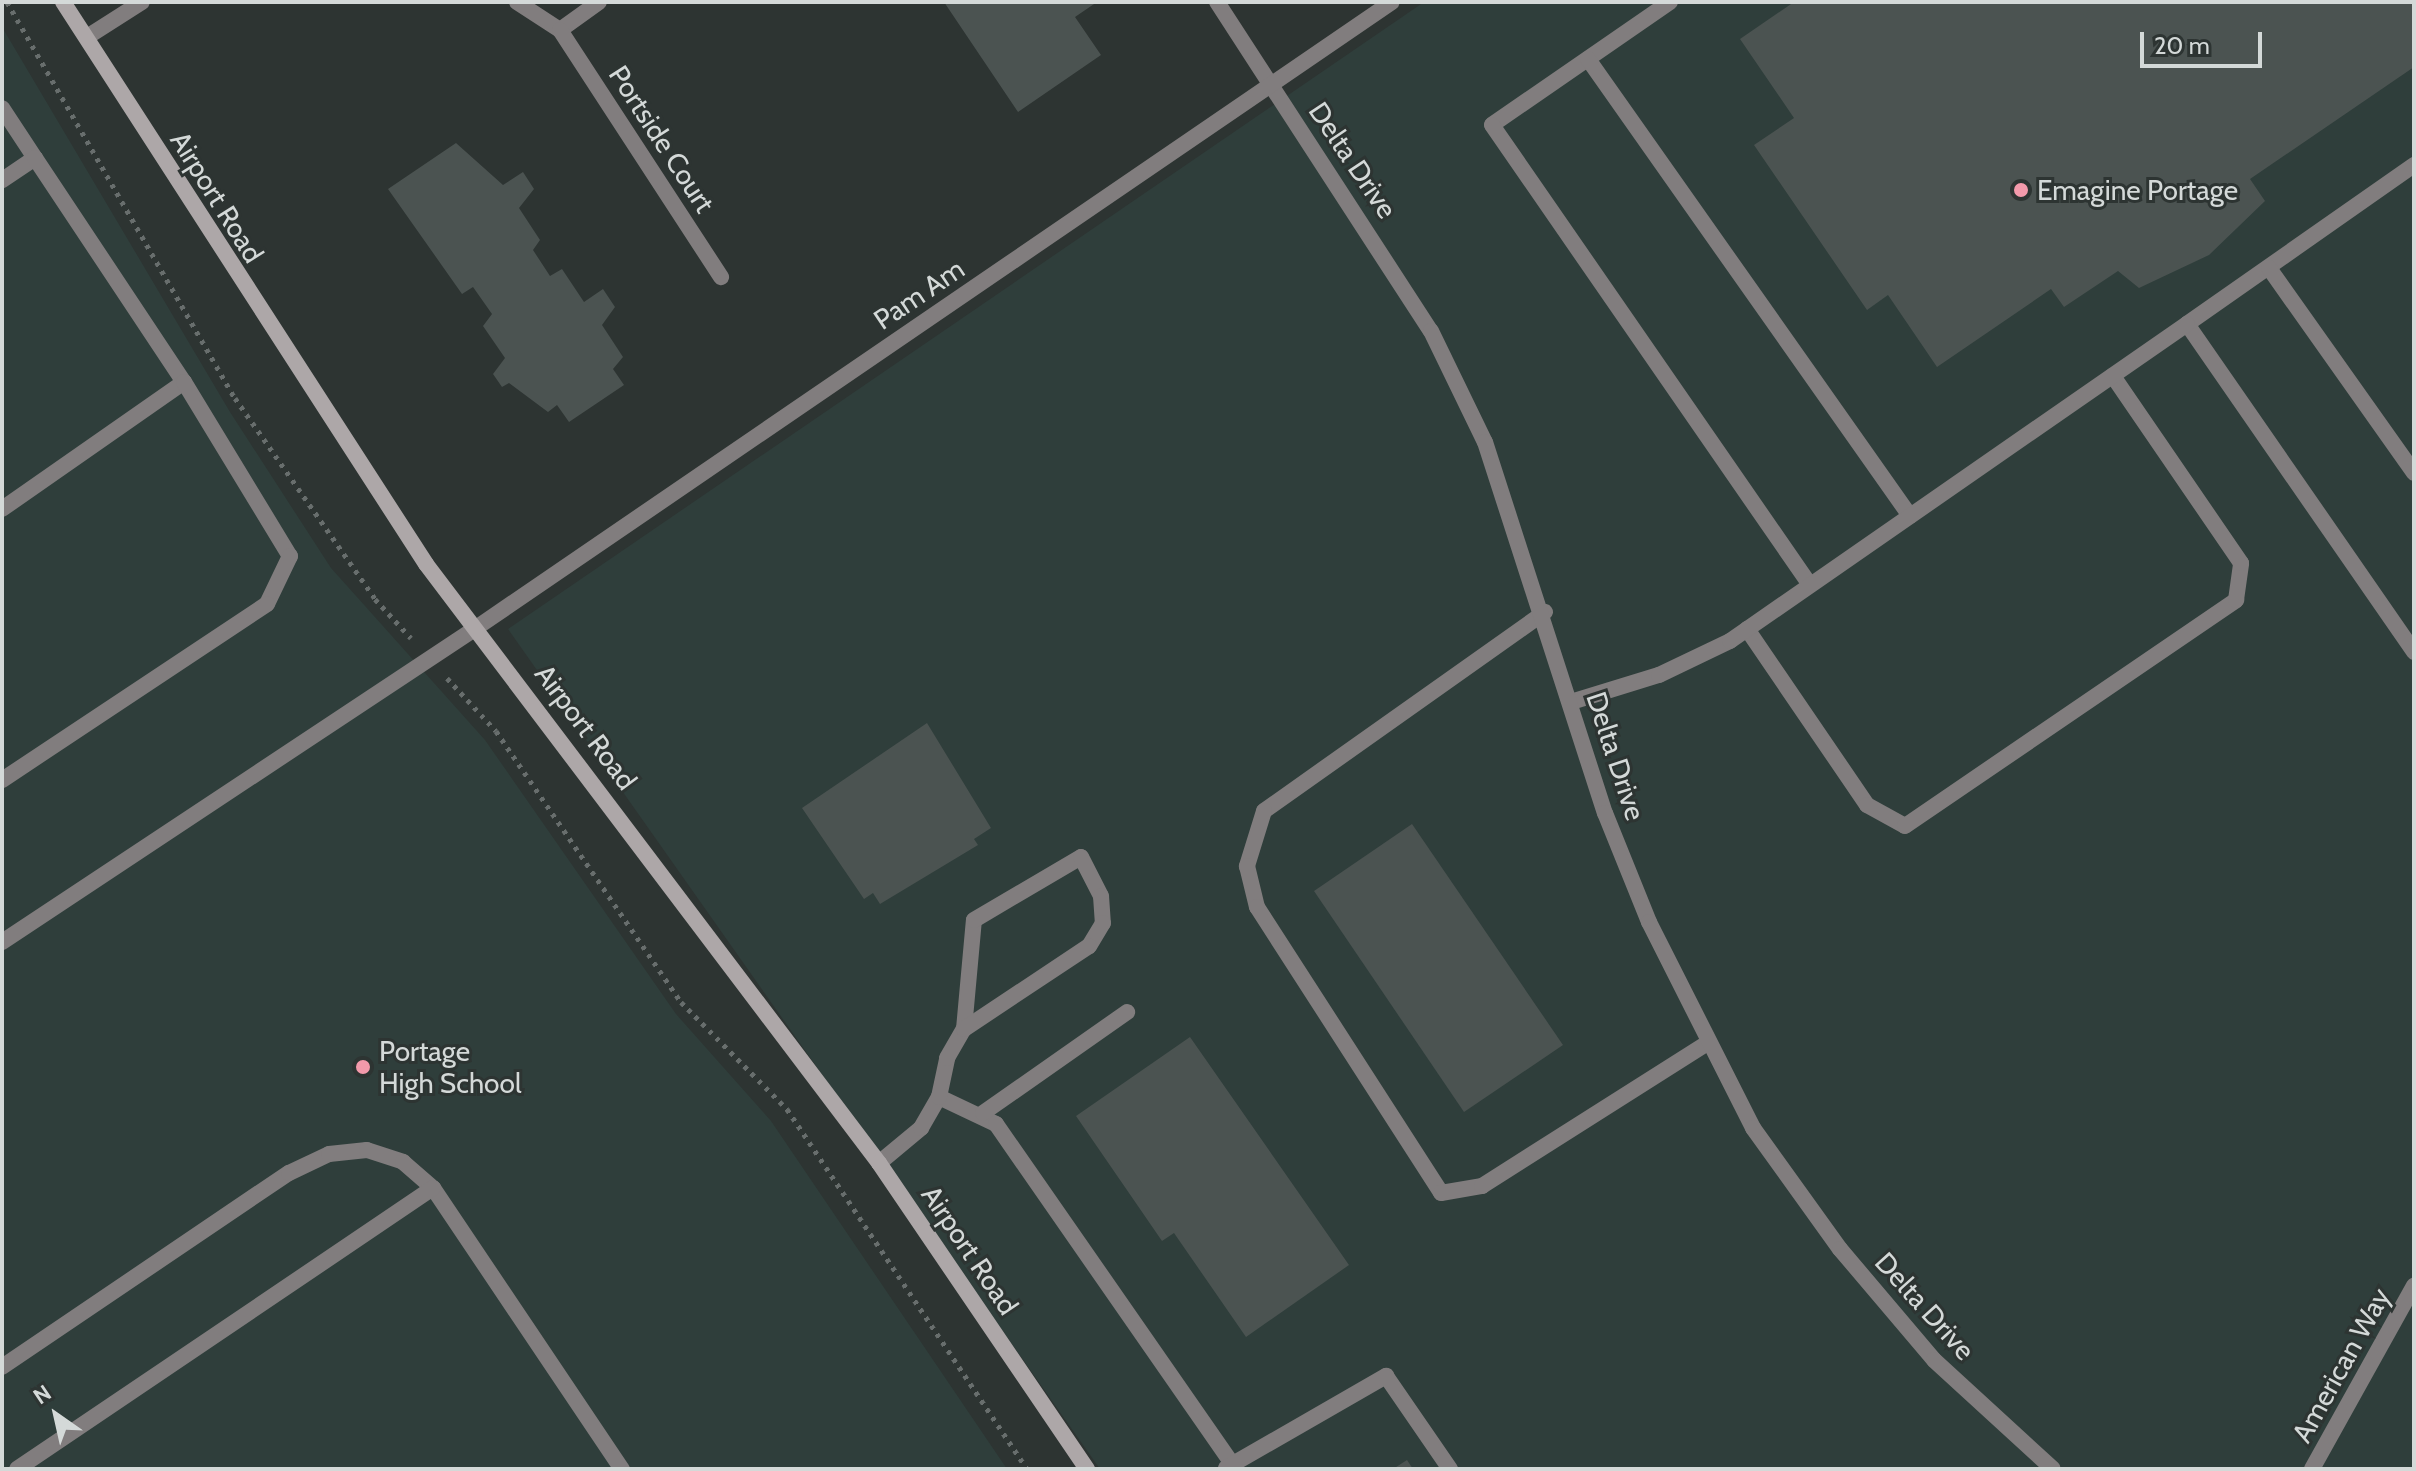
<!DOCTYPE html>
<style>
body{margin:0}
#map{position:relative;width:2416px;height:1471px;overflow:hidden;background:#2d3432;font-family:Cabin,sans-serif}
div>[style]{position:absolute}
.built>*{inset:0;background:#2f3e3b}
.building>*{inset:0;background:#4b5351}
.path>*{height:5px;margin-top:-2.5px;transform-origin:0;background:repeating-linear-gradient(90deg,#686e6d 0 4px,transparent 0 10px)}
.lane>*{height:16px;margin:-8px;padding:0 8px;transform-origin:8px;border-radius:8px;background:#817d7e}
.street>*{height:16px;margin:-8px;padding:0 8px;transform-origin:8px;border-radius:8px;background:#817d7e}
.secondary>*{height:16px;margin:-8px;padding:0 8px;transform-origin:8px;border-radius:8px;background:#ada7a8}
.dots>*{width:22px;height:22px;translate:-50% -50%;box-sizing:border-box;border:4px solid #2d3432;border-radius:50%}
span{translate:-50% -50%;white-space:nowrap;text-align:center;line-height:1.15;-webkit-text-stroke:6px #2d3432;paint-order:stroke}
.street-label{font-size:28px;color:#d4d9d8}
.poi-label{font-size:28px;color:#d4d9d8}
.left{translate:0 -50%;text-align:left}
.frame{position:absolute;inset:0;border:4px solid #d4d9d8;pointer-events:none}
.north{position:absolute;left:16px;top:1375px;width:80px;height:80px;-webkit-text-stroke:6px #2d3432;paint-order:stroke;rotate:326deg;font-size:22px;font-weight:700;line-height:32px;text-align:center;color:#d4d9d8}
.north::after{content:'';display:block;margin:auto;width:28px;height:36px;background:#d4d9d8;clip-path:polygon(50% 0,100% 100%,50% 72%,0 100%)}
.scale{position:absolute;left:2140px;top:32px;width:122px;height:36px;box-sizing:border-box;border:4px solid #d4d9d8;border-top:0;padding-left:10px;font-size:24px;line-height:28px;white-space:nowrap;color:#d4d9d8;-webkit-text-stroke:6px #2d3432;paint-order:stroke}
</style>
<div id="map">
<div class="built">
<i style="clip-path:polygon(1424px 2px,2414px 2px,2414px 1469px,1100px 1469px,508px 629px)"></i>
<i style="clip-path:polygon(2px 27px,230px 412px,331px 568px,485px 740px,676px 1014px,771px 1121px,1007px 1469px,2px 1469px)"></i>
</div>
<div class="building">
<i style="clip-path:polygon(944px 2px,1097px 2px,1075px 17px,1101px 55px,1018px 112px)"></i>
<i style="clip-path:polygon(1794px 2px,2414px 2px,2414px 67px,2250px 179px,2265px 201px,2209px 255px,2139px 288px,2118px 271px,2064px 307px,2051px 289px,1937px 367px,1888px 295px,1867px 310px,1754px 145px,1794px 118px,1740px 39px)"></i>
<i style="clip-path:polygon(456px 143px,503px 185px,523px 172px,534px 189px,519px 208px,540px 240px,533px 250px,550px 276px,562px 269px,584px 302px,603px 289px,615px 307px,602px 325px,623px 357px,613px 369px,624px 385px,569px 422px,557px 405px,548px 412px,509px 383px,502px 387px,493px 374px,505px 358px,483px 326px,492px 314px,473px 287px,462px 294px,388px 189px)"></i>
<i style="clip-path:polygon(927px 723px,991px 828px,974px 839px,978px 845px,880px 904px,873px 893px,864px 899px,802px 808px)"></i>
<i style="clip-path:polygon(1412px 824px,1563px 1045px,1464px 1112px,1314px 891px)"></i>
<i style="clip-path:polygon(1190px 1037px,1349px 1265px,1246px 1337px,1174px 1233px,1162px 1241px,1076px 1116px)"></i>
<i style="clip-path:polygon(1407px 1460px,1413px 1469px,1393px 1469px)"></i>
</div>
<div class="path">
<i style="left:7px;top:2px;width:457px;rotate:60.1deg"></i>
<i style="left:235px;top:398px;width:245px;rotate:55.1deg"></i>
<i style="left:375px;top:599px;width:53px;rotate:47.3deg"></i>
<i style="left:447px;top:678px;width:72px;rotate:47.2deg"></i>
<i style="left:496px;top:731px;width:328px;rotate:55.7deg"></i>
<i style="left:681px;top:1002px;width:151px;rotate:45.3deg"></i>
<i style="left:787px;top:1109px;width:433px;rotate:56.3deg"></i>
</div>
<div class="lane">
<i style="left:1670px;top:2px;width:216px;rotate:145.4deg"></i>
<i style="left:1492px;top:125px;width:559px;rotate:55.34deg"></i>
<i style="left:1588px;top:59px;width:559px;rotate:54.83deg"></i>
<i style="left:2px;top:108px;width:60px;rotate:56.6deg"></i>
<i style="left:35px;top:158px;width:40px;rotate:146deg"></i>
<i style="left:35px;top:158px;width:269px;rotate:56.4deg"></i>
<i style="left:2414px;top:165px;width:277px;rotate:145deg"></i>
<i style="left:2187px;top:324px;width:399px;rotate:55.3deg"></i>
<i style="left:2269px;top:268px;width:251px;rotate:54.7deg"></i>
<i style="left:2px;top:509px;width:222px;rotate:-34.9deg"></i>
<i style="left:184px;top:382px;width:204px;rotate:58.7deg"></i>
<i style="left:290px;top:556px;width:53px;rotate:115.6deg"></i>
<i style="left:267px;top:604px;width:318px;rotate:146.4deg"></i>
<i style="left:1545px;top:612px;width:344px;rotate:144.7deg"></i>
<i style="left:1264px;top:811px;width:58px;rotate:107.2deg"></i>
<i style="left:1247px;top:866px;width:42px;rotate:76.3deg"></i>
<i style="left:1257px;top:907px;width:340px;rotate:57.2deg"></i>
<i style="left:1441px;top:1193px;width:42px;rotate:-9.7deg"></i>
<i style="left:1482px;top:1186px;width:267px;rotate:-32.4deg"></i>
<i style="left:1747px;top:629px;width:213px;rotate:55.7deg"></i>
<i style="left:1867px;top:805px;width:43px;rotate:28.9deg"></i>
<i style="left:1905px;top:826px;width:401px;rotate:-34.3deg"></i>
<i style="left:2236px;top:600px;width:37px;rotate:-82deg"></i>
<i style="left:2241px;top:563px;width:227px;rotate:-124.4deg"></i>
<i style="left:1571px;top:702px;width:92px;rotate:-17.1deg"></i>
<i style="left:1659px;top:675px;width:79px;rotate:-25.6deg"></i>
<i style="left:1730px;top:641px;width:556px;rotate:-34.75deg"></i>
<i style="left:2px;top:942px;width:569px;rotate:-33.52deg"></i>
<i style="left:939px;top:1097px;width:63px;rotate:25.3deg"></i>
<i style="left:996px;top:1124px;width:414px;rotate:55.2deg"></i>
<i style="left:983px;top:1113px;width:176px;rotate:-35deg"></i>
<i style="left:879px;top:1163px;width:55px;rotate:-39.8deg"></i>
<i style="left:921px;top:1128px;width:36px;rotate:-60deg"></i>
<i style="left:939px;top:1097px;width:40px;rotate:-78deg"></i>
<i style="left:947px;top:1058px;width:34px;rotate:-60deg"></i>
<i style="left:964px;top:1029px;width:109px;rotate:-84.8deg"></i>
<i style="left:974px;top:920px;width:124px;rotate:-30.5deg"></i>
<i style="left:1081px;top:857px;width:44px;rotate:62.9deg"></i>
<i style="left:1101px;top:896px;width:27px;rotate:86deg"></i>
<i style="left:1103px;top:923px;width:27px;rotate:121deg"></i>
<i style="left:1089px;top:946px;width:150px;rotate:146.4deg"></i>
<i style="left:2px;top:1367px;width:346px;rotate:-34.1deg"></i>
<i style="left:289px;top:1173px;width:44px;rotate:-25.4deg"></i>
<i style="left:329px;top:1154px;width:38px;rotate:-6deg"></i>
<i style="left:367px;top:1150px;width:38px;rotate:18deg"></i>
<i style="left:403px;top:1162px;width:40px;rotate:41deg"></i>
<i style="left:433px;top:1188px;width:339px;rotate:56.1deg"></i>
<i style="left:1226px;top:1468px;width:185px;rotate:-29.9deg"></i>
<i style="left:1386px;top:1376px;width:113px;rotate:55.5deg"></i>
<i style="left:17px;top:1469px;width:502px;rotate:-34.04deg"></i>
</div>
<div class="street">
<i style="left:517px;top:2px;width:51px;rotate:33.1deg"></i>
<i style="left:560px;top:30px;width:48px;rotate:-35.7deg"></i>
<i style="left:1217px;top:2px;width:392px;rotate:57deg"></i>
<i style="left:1431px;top:331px;width:123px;rotate:64.1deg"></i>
<i style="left:1485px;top:442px;width:390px;rotate:72.1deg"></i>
<i style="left:1605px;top:813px;width:118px;rotate:68deg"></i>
<i style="left:1649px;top:922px;width:231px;rotate:63.2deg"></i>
<i style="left:1753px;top:1128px;width:149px;rotate:54.3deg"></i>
<i style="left:1840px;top:1249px;width:145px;rotate:49.7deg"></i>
<i style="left:1934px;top:1360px;width:161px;rotate:42.5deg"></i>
<i style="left:560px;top:30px;width:295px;rotate:56.9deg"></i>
<i style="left:87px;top:37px;width:65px;rotate:-32.5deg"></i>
<i style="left:476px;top:628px;width:1109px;rotate:-34.35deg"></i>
<i style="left:2312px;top:1469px;width:210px;rotate:-60.9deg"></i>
</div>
<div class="secondary">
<i style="left:63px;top:2px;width:669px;rotate:57.14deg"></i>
<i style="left:426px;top:564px;width:751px;rotate:52.9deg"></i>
<i style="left:879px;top:1163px;width:370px;rotate:55.8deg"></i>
</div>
<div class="dots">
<i style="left:2021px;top:190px;background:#f39aab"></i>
<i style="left:363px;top:1067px;background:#f39aab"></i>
</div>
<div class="street-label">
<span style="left:662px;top:139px;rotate:57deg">Portside Court</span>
<span style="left:1353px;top:160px;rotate:56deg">Delta Drive</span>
<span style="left:217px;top:197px;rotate:58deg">Airport Road</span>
<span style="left:919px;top:294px;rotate:-34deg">Pam Am</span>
<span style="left:586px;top:727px;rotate:53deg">Airport Road</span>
<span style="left:1616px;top:756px;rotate:72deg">Delta Drive</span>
<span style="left:970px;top:1250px;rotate:56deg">Airport Road</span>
<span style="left:1925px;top:1306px;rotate:48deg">Delta Drive</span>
<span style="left:2341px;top:1365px;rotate:-61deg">American Way</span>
</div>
<div class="poi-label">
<span class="left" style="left:2037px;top:190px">Emagine Portage</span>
<span class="left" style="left:379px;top:1067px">Portage<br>High School</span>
</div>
<div class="frame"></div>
<div class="north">N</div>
<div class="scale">20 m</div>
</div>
